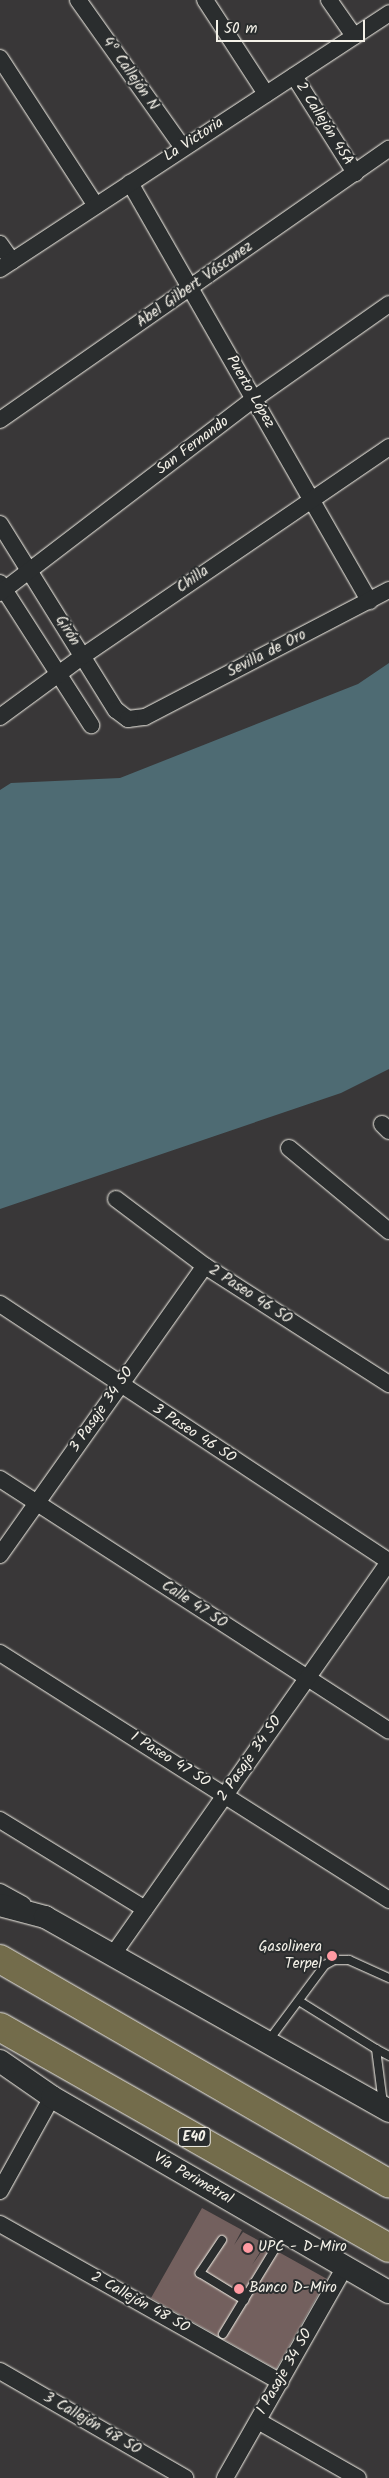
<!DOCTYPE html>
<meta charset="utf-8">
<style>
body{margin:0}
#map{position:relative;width:389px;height:2478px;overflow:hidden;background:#393738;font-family:Kalam,sans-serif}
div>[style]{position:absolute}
.water>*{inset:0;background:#4e6b73}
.building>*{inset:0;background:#73605e}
.roads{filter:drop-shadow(0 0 1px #f4f1e8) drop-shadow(0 0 1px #f4f1e8)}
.lane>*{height:8px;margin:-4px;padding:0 4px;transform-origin:4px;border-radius:4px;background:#2a2d2e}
.street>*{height:16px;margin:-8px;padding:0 8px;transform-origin:8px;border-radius:8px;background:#2a2d2e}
.secondary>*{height:22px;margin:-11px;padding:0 11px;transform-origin:11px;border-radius:11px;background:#2a2d2e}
.highway>*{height:28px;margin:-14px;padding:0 14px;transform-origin:14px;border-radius:14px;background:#736c4b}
.dots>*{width:14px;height:14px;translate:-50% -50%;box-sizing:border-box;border:2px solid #2a2d2e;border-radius:50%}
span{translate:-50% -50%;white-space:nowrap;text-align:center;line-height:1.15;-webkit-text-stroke:4px #2a2d2e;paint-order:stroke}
.shield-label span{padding:1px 4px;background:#2a2d2e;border:1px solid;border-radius:4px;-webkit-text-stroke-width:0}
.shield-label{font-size:14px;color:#f4f1e8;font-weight:700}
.street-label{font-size:15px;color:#f4f1e8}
.poi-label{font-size:15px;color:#f4f1e8}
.right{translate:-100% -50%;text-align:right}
.left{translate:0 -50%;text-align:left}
.scale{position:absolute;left:216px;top:20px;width:149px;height:22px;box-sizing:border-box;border:2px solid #f4f1e8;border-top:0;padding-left:6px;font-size:15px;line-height:18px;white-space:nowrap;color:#f4f1e8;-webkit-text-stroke:4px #2a2d2e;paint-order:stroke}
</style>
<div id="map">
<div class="water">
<i style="clip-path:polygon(389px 663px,389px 1069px,341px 1093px,0 1209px,0 790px,11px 783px,120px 778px,358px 684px)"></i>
</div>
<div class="building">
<i style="clip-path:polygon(202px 2208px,242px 2230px,234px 2245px,243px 2232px,265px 2244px,252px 2265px,266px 2245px,327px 2279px,276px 2369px,151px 2298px)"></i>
</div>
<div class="roads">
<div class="lane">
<i style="left:299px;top:2001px;width:91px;rotate:31.9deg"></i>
<i style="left:376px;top:2049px;width:55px;rotate:82.7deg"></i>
<i style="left:269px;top:2040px;width:94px;rotate:-53.3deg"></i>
<i style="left:325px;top:1965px;width:10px;rotate:-29deg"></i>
<i style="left:334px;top:1960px;width:15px"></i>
<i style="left:349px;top:1960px;width:44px;rotate:24.2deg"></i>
<i style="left:376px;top:2049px;width:15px;rotate:28deg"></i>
<i style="left:222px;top:2240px;width:40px;rotate:124deg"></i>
<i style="left:200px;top:2273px;width:52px;rotate:31.5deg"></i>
<i style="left:223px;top:2334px;width:117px;rotate:-58.6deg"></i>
</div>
<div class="street">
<i style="left:78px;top:0;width:181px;rotate:54.6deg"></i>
<i style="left:205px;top:0;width:112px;rotate:57deg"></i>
<i style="left:329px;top:0;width:44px;rotate:55.2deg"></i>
<i style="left:0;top:58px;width:176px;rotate:57deg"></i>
<i style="left:294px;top:76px;width:115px;rotate:57.8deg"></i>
<i style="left:130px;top:183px;width:482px;rotate:60.2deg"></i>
<i style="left:0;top:244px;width:21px;rotate:55deg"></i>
<i style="left:0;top:269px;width:466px;rotate:-33.3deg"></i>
<i style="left:0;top:420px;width:474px;rotate:-34.9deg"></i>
<i style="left:0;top:524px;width:219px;rotate:58.1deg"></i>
<i style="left:116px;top:710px;width:15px;rotate:37deg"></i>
<i style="left:128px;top:719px;width:17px;rotate:-7deg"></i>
<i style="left:145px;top:717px;width:275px;rotate:-27.5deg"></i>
<i style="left:0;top:583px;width:169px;rotate:57.3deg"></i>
<i style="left:0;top:593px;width:320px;rotate:-37.4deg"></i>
<i style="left:254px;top:399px;width:165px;rotate:-35.1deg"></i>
<i style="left:0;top:717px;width:103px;rotate:-36.3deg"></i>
<i style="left:83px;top:656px;width:371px;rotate:-34.3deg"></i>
<i style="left:382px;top:1124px;width:10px;rotate:45deg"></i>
<i style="left:289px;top:1148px;width:130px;rotate:39.7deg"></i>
<i style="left:116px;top:1199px;width:111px;rotate:37deg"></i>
<i style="left:205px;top:1266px;width:219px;rotate:32.7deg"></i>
<i style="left:0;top:1304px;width:466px;rotate:33.5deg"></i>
<i style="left:0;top:1479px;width:463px;rotate:32.9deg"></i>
<i style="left:0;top:1555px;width:354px;rotate:-54.7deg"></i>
<i style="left:0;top:1653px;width:461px;rotate:32.4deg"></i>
<i style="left:0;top:1820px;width:170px;rotate:31.5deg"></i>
<i style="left:0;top:1892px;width:26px;rotate:29deg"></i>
<i style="left:112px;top:1956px;width:482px;rotate:-54.9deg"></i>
<i style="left:0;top:2191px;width:107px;rotate:-61deg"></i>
<i style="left:52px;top:2097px;width:11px;rotate:-153deg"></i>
<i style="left:0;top:2224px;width:322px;rotate:29.4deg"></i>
<i style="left:0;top:2371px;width:214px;rotate:30deg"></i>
<i style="left:258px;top:2421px;width:115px;rotate:29.7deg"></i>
<i style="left:225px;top:2478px;width:243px;rotate:-60.4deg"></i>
</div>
<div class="secondary">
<i style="left:0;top:1905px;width:47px;rotate:14.9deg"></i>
<i style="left:45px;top:1917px;width:395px;rotate:29.4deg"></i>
<i style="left:0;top:2061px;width:63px;rotate:34.7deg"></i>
<i style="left:52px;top:2097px;width:389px;rotate:30.1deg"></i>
</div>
<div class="highway">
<i style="left:0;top:1959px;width:449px;rotate:30deg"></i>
<i style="left:0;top:2027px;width:447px;rotate:29.6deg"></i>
</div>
</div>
<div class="dots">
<i style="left:332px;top:1956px;background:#ff9aa2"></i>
<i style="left:248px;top:2248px;background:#ff9aa2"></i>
<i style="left:239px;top:2289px;background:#ff9aa2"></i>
</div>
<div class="shield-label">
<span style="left:194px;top:2137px">E40</span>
</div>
<div class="street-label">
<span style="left:130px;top:74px;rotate:55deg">4º Callejón N</span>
<span style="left:324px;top:124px;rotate:58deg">2 Callejón 45A</span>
<span style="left:194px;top:140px;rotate:-33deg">La Victoria</span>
<span style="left:195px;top:285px;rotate:-35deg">Abel Gilbert Vásconez</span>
<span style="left:250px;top:392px;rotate:60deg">Puerto López</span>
<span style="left:193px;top:446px;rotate:-37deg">San Fernando</span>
<span style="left:193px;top:580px;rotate:-35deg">Chilla</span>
<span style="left:67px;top:631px;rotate:58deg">Girón</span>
<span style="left:267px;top:654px;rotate:-27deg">Sevilla de Oro</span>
<span style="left:250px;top:1295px;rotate:33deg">2 Paseo 46 SO</span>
<span style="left:102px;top:1410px;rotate:-55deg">3 Pasaje 34 SO</span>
<span style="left:194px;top:1434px;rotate:33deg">3 Paseo 46 SO</span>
<span style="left:194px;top:1605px;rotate:33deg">Calle 47 SO</span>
<span style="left:250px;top:1759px;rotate:-55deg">2 Pasaje 34 SO</span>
<span style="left:170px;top:1760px;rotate:32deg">1 Paseo 47 SO</span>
<span style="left:193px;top:2179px;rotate:30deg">Vía Perimetral</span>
<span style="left:140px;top:2303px;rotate:29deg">2 Callejón 48 SO</span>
<span style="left:285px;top:2372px;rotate:-60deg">1 Pasaje 34 SO</span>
<span style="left:92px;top:2424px;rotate:30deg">3 Callejón 48 SO</span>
</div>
<div class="poi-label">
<span class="right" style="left:322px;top:1956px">Gasolinera<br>Terpel</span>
<span class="left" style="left:258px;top:2248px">UPC - D-Miro</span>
<span class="left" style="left:249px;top:2289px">Banco D-Miro</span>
</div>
<div class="scale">50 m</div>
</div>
